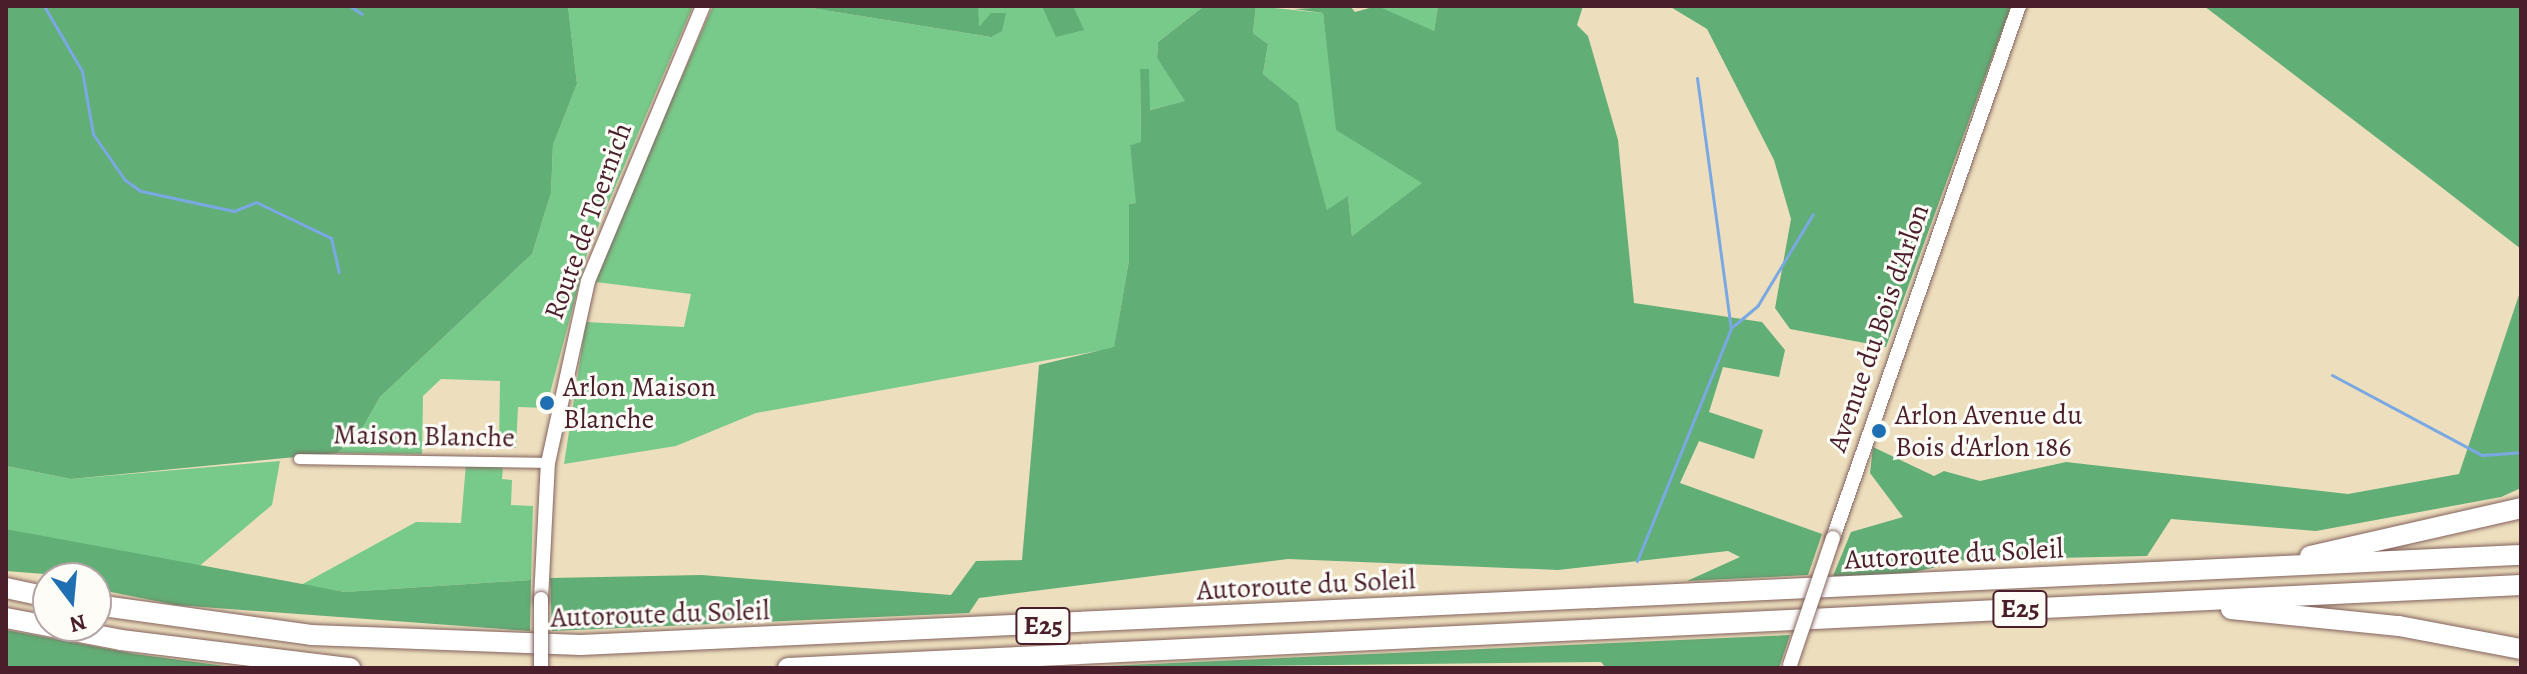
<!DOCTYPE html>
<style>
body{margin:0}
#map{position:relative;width:2527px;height:674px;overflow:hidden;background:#eddfbe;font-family:Alegreya,serif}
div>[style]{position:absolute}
.green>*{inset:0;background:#78ca8b}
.forest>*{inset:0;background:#62ae77}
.stream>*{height:3px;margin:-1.5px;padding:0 1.5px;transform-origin:1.5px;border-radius:1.5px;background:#7aa8e3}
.roads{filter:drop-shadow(0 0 2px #83625e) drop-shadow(0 0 2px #83625e)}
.street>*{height:10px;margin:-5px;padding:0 5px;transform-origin:5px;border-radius:5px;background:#fff}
.secondary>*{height:14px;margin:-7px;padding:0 7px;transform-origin:7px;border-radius:7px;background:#fff}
.highway>*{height:20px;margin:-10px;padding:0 10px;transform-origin:10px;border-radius:10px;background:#fff}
.bridges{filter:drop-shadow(0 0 2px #83625e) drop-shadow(0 0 2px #83625e)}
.secondary-bridge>*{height:14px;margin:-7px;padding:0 7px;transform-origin:7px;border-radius:7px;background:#fff}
.dots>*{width:22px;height:22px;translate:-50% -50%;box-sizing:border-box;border:4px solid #fdfcf7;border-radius:50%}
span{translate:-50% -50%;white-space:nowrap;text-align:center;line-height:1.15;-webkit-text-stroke:6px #fdfcf7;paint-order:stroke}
.shield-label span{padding:2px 6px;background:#fdfcf7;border:2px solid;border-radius:6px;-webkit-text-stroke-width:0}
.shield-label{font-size:26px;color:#4a1f2b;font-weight:700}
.street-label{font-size:28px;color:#4a1f2b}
.poi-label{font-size:28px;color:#4a1f2b}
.left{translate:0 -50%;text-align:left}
.frame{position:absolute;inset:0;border:8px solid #4a1f2b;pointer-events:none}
.north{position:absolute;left:32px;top:562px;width:80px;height:80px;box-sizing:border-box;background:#fdfcf7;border:2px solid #b5a4a5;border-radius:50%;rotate:164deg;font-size:22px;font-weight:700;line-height:32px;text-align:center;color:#4a1f2b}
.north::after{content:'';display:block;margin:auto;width:28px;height:36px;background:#1f6fb2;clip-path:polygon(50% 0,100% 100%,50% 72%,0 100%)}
</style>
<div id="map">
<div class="green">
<i style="clip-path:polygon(568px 6px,693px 6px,588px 250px,546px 408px,518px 407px,516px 448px,499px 448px,500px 381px,441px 379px,423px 396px,422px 454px,337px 453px,359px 434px,380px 397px,532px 254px,551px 193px,553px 145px,577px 84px)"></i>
<i style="clip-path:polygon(713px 6px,799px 6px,991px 37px,978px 28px,978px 6px,1204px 6px,1158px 42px,1157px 58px,1186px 101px,1149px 110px,1149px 69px,1140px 69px,1141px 143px,1130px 145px,1137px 203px,1129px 204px,1129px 260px,1114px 348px,756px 413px,676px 446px,564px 464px,586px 322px,684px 327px,691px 294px,588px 281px,672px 78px,680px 81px)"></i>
<i style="clip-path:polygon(1256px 6px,1323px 13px,1337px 130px,1423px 183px,1352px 236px,1348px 197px,1327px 211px,1298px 104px,1263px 74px,1268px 44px,1253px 33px)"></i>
<i style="clip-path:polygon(1377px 6px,1438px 6px,1434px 31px,1377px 12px)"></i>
<i style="clip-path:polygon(280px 461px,272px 505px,197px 568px,6px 529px,6px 466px,71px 479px)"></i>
<i style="clip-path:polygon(466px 464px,503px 466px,502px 479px,512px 480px,511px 505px,533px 506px,531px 580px,346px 592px,301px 585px,416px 522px,461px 523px)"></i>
</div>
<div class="forest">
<i style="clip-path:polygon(6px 6px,568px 6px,577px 84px,553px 145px,551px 193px,532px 254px,380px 397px,359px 434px,337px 453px,71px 479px,6px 466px)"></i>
<i style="clip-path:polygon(799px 6px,978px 6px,979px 27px,991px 13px,1006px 13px,1002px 31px,991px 37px)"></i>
<i style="clip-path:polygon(1042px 6px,1073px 6px,1084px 30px,1056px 37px)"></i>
<i style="clip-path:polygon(1204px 6px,1256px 6px,1253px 33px,1268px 44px,1263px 74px,1298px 103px,1327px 210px,1348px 196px,1352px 236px,1422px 183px,1336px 130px,1323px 13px,1294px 9px,1350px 6px,1355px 12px,1377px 6px,1434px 31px,1438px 6px,1583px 6px,1577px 25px,1588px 36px,1618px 140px,1634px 303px,1762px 322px,1785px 350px,1779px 377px,1723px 367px,1709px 412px,1763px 430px,1754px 459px,1699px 441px,1680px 483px,1822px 534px,1808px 575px,1687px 581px,1740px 557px,1728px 551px,1558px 570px,1288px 559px,979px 598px,969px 613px,552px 631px,550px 578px,702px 575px,951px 595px,976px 561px,1022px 560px,1039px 365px,1114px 347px,1129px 260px,1129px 204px,1136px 203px,1130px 145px,1141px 142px,1140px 69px,1149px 69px,1150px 110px,1185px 101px,1157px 58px,1158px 42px)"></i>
<i style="clip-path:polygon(1669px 6px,2011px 6px,1886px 347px,1790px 329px,1775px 308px,1791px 219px,1774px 160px,1707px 29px)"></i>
<i style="clip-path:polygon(2204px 6px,2521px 6px,2521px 249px,2436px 183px)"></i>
<i style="clip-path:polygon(2521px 289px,2521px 488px,2501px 497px,2316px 531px,2171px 519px,2147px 556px,1965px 560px,1903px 575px,1833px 576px,1851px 532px,1903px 517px,1870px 473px,1873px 447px,1934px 476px,1944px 471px,1980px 481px,2066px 462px,2348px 494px,2459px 474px)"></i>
<i style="clip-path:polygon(6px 529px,345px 592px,531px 580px,530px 631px,176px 605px,96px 589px,96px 578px,6px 571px)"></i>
<i style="clip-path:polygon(6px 630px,135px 654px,240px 668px,6px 668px)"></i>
<i style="clip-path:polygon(1790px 635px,1779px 668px,1606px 668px,1601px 662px,1063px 668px)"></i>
</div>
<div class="stream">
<i style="left:44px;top:6px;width:75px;rotate:59.7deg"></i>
<i style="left:82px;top:71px;width:64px;rotate:80.1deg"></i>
<i style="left:93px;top:134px;width:56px;rotate:55.2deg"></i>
<i style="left:125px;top:180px;width:19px;rotate:35deg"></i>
<i style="left:141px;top:191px;width:95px;rotate:12.1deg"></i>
<i style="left:234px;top:211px;width:24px;rotate:-22deg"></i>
<i style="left:256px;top:202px;width:83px;rotate:25.6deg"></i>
<i style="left:331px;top:238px;width:35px;rotate:77deg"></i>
<i style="left:350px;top:6px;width:14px;rotate:34deg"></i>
<i style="left:1697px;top:78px;width:252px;rotate:82.3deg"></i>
<i style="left:2332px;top:375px;width:170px;rotate:28.1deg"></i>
<i style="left:2482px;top:455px;width:39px;rotate:-4deg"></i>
<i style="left:1637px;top:561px;width:251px;rotate:-68deg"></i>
<i style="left:1731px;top:328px;width:35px;rotate:-40deg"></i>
<i style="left:1758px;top:305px;width:106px;rotate:-58.9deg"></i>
</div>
<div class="roads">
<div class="street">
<i style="left:299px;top:459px;width:249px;rotate:0.9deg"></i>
</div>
<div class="secondary">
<i style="left:1833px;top:538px;width:564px;rotate:-70.73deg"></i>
<i style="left:541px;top:599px;width:136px;rotate:-87.1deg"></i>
<i style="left:548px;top:463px;width:186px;rotate:-77.6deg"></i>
<i style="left:588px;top:281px;width:298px;rotate:-67.3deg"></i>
</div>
<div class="highway">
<i style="left:2310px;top:556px;width:216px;rotate:-12.8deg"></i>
<i style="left:6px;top:588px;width:43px;rotate:12.1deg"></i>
<i style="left:96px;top:605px;width:217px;rotate:7.9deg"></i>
<i style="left:311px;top:635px;width:270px;rotate:2.1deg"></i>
<i style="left:581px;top:645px;width:1942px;rotate:-2.66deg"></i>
<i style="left:2231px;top:609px;width:169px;rotate:5.8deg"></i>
<i style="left:2399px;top:626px;width:124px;rotate:10.7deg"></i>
<i style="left:6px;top:618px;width:117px;rotate:10.8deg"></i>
<i style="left:121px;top:640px;width:231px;rotate:7deg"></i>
<i style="left:788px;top:668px;width:1735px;rotate:-2.74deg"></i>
</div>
</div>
<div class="bridges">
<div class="secondary-bridge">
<i style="left:1790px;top:665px;width:134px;rotate:-71.3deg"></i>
<i style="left:541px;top:668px;width:69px;rotate:-90deg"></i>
</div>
</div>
<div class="dots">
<i style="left:547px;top:403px;background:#1f6fb2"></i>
<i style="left:1879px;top:431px;background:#1f6fb2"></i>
</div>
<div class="shield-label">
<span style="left:2020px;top:609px">E25</span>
<span style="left:1043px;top:626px">E25</span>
</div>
<div class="street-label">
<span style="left:588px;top:221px;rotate:-70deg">Route de Toernich</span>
<span style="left:1878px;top:328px;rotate:-71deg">Avenue du Bois d'Arlon</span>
<span style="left:424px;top:436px;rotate:1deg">Maison Blanche</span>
<span style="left:1954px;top:554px;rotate:-3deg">Autoroute du Soleil</span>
<span style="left:1306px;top:585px;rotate:-3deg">Autoroute du Soleil</span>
<span style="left:660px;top:614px;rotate:-2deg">Autoroute du Soleil</span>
</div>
<div class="poi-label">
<span class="left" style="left:563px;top:403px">Arlon Maison<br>Blanche</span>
<span class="left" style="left:1895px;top:431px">Arlon Avenue du<br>Bois d'Arlon 186</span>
</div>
<div class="frame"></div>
<div class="north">N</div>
</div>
